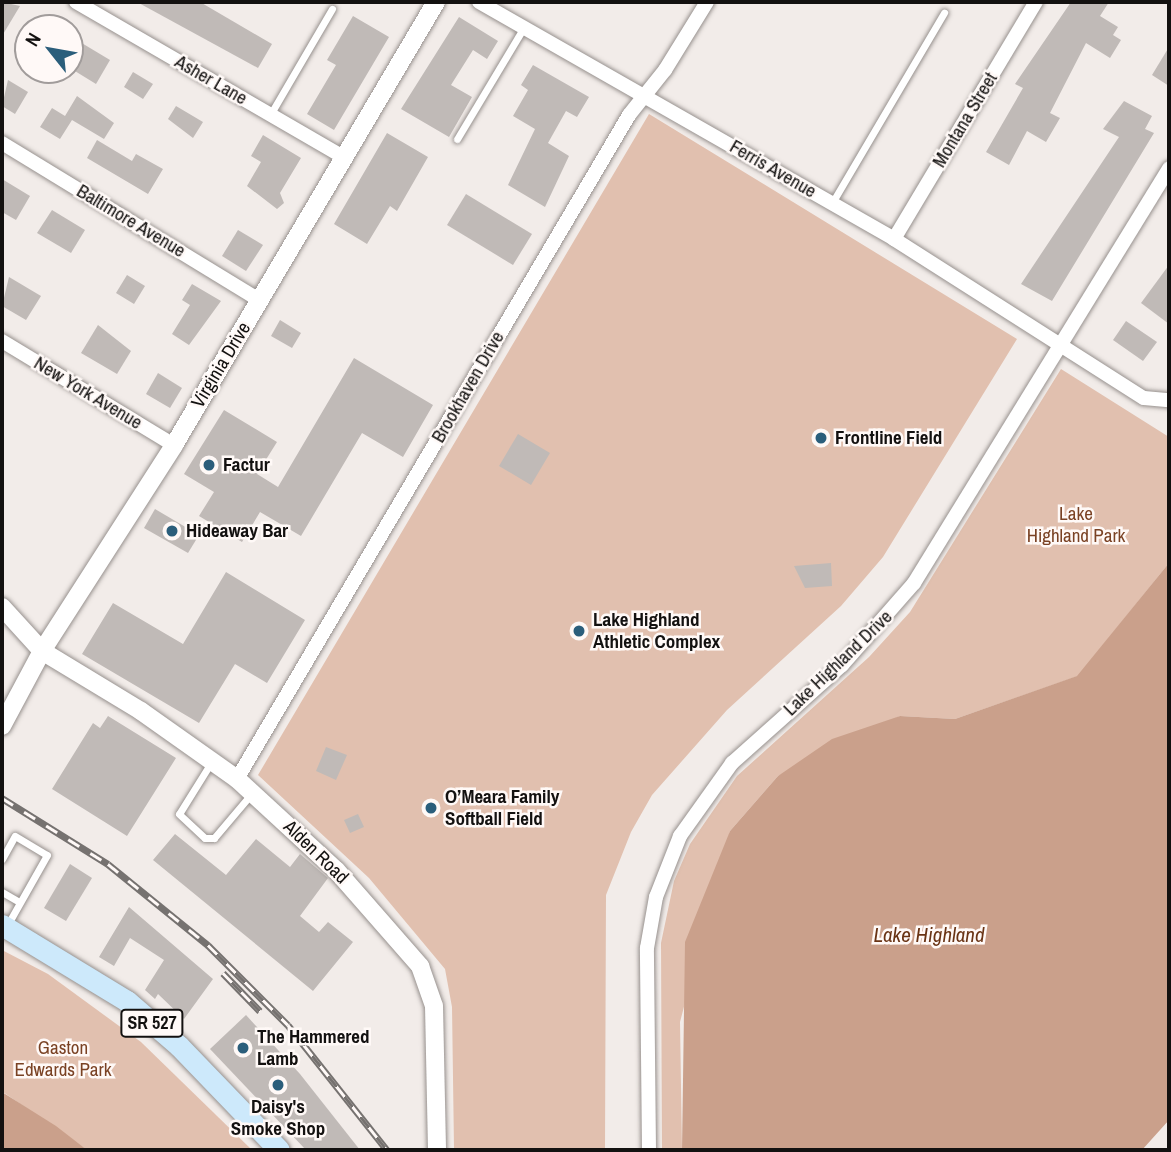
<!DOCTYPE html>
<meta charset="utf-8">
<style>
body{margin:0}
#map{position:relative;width:1171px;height:1152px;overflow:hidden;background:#f2ece9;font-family:"Archivo Narrow",sans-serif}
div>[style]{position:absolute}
.green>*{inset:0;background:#e1c0af}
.water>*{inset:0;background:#caa08b}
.building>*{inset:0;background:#c0bab7}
.roads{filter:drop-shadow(0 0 2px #97918e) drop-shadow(0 0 2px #97918e)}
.service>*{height:7px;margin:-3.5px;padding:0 3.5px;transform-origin:3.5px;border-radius:3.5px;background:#fff}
.minor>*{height:14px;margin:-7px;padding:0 7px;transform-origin:7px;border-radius:7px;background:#fff}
.tertiary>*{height:18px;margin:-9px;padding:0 9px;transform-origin:9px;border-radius:9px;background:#fff}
.primary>*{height:21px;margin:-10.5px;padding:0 10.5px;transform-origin:10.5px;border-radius:10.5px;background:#cde9fb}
.rail>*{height:7px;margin-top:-3.5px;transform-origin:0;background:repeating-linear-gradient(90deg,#fff9f7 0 13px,#767270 0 26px);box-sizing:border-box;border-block:2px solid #767270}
.dots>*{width:19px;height:19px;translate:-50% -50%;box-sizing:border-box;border:4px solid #fff9f7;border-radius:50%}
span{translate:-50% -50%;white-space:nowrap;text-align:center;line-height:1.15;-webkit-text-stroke:5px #fff9f7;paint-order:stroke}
.shield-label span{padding:2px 5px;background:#fff9f7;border:2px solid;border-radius:5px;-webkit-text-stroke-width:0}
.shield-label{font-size:18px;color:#131110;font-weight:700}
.street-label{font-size:19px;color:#131110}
.poi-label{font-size:19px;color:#131110;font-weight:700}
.left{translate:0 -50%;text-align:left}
.park-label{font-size:19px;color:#7a4224}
.water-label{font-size:21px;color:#693314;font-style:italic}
.frame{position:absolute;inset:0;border:4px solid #131110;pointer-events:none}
.north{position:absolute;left:14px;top:14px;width:70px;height:70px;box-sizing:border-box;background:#fff9f7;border:2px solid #a19c9b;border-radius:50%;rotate:301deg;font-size:19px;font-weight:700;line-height:28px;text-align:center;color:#131110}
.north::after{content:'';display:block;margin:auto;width:24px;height:32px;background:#2b5e7b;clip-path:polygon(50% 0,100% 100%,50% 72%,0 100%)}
</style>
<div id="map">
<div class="green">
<i style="clip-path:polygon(649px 114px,1017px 339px,883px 557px,841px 606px,727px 710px,652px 795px,631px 832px,606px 895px,605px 1150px,454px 1150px,452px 1007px,445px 969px,369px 878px,258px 775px)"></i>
<i style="clip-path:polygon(1061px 369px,1169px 437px,1169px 563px,1078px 676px,955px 719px,900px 716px,778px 776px,730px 831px,680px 1022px,682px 1150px,662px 1150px,661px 943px,674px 881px,690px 844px,737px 776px,869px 657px,910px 612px)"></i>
<i style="clip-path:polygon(2px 950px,48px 974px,141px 1042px,252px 1150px,87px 1150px,3px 1092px)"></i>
</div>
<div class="water">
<i style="clip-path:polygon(1169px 563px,1169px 1120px,1142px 1150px,682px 1150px,685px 942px,730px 831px,778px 776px,832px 739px,900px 716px,955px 719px,1077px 676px)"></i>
<i style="clip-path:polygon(2px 1092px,56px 1126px,87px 1150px,2px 1150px)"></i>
</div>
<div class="building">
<i style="clip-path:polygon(2px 2px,20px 6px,2px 36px)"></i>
<i style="clip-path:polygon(137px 2px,200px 2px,272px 44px,258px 68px)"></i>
<i style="clip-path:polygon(1071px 2px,1109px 2px,1100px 16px,1118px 27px,1113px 35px,1121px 40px,1110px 58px,1086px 43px,1050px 113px,1060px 118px,1046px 142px,1027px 131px,1009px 165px,986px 152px,1023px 88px,1015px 84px)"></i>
<i style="clip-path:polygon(353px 16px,389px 37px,334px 130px,307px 114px,336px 65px,327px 60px)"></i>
<i style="clip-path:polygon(459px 17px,498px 41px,487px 59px,473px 50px,451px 85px,472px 97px,449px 137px,401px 109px)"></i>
<i style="clip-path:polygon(70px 36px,110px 60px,96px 84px,70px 68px)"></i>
<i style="clip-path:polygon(1169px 47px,1169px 86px,1152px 75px)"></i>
<i style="clip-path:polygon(533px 65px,589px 97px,577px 117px,566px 111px,548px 143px,569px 156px,545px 207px,508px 185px,535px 129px,513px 116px,528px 90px,521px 85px)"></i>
<i style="clip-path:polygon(133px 72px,153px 84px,143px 99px,124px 87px)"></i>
<i style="clip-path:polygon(8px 80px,28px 92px,15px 114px,2px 106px)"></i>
<i style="clip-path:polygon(77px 96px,114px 123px,104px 139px,72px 120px,60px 139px,40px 127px,52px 108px,65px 116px)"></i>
<i style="clip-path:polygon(1124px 101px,1152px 116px,1145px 129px,1154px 133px,1052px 301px,1021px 284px,1119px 137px,1103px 129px)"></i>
<i style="clip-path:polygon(176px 106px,203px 122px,193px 138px,168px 119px)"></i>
<i style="clip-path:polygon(387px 133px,428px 157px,397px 211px,390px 206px,367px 244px,334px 224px)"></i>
<i style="clip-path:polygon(263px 135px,301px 158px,280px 193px,284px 203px,277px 209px,247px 186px,261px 162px,251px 156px)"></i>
<i style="clip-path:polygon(97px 140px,132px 161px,136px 154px,163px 169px,148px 194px,87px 158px)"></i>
<i style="clip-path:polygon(2px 179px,30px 196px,16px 220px,2px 212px)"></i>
<i style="clip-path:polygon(466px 194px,532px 234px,513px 265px,447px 225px)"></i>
<i style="clip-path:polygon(52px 210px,85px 230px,71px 253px,37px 233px)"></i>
<i style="clip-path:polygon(238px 230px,263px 245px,246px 271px,222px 256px)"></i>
<i style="clip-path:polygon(1169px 265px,1169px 324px,1141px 303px)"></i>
<i style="clip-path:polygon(127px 275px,145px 286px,134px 304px,116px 293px)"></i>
<i style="clip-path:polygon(9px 277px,41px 296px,26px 320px,2px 306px)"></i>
<i style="clip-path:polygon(192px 284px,221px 301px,189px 345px,172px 334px,190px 305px,182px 300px)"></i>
<i style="clip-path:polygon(280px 320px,301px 333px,292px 348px,271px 336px)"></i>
<i style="clip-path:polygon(1126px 321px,1157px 342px,1143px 361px,1113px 340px)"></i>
<i style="clip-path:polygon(98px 325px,131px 351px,117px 374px,81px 353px)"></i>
<i style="clip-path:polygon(354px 358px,433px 405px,403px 457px,362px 433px,301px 536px,260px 512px,242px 542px,199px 516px,214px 492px,184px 474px,224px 410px,277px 442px,257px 474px,278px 487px)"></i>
<i style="clip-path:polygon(158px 373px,182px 388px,170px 408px,146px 394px)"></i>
<i style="clip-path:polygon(518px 434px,550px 453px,531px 485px,499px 466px)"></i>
<i style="clip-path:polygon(155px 509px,199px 535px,188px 553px,144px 528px)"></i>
<i style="clip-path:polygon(831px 563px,832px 586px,805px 588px,794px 566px)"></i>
<i style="clip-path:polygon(226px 572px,305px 620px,267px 683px,235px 664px,199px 723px,82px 654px,113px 603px,183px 644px)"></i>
<i style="clip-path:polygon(108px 716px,176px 758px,127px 836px,52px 789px,93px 723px,100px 728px)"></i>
<i style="clip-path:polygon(326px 747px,347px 755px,336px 780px,316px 771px)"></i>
<i style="clip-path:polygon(358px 814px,364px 827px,350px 833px,344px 820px)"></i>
<i style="clip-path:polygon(175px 834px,226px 875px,256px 839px,290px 867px,300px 854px,328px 878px,300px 916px,319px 932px,328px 922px,353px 942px,313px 991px,153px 860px)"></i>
<i style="clip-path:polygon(70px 864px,92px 878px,66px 921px,44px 908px)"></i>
<i style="clip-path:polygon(129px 907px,213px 979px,184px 1019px,158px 994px,155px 999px,145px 990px,164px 960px,130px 938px,114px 966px,99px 957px)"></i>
<i style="clip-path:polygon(246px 1015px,300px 1074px,360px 1150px,306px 1150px,210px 1049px)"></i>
</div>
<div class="roads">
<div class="service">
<i style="left:270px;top:115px;width:123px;rotate:-59.7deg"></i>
<i style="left:457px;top:139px;width:131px;rotate:-59.1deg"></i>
<i style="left:832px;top:203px;width:221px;rotate:-59.5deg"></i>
<i style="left:212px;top:761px;width:62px;rotate:121.9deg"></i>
<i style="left:179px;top:814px;width:35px;rotate:43deg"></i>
<i style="left:205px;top:838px;width:9px"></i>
<i style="left:214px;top:838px;width:59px;rotate:-49.8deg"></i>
<i style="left:2px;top:859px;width:26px;rotate:-61deg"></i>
<i style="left:15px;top:836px;width:37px;rotate:31deg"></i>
<i style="left:47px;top:855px;width:79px;rotate:119.5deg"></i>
<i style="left:2px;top:892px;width:20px;rotate:30deg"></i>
</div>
<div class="minor">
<i style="left:76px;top:2px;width:311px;rotate:30.1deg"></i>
<i style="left:479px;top:2px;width:478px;rotate:29.7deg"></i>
<i style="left:894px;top:239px;width:296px;rotate:32.5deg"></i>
<i style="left:1144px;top:398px;width:25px;rotate:5deg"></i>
<i style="left:2px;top:143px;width:301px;rotate:31.4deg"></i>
<i style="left:894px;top:239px;width:276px;rotate:-59.1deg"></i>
<i style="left:2px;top:341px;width:201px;rotate:31.2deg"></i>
<i style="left:237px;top:779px;width:771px;rotate:-59.44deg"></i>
<i style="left:629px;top:115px;width:58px;rotate:-51.3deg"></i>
<i style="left:665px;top:70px;width:80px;rotate:-58.3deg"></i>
<i style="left:649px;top:1150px;width:202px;rotate:-90.6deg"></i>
<i style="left:647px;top:948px;width:52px;rotate:-80deg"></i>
<i style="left:656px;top:897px;width:66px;rotate:-68.5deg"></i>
<i style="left:680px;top:836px;width:90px;rotate:-54.5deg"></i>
<i style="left:732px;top:763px;width:147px;rotate:-41.7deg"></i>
<i style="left:842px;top:665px;width:109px;rotate:-48.7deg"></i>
<i style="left:914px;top:583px;width:487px;rotate:-58.4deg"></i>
</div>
<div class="tertiary">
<i style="left:2px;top:607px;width:59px;rotate:47.7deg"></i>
<i style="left:42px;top:651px;width:116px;rotate:31.2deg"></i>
<i style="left:141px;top:711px;width:118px;rotate:35.3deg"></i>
<i style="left:237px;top:779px;width:134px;rotate:42.6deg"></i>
<i style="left:336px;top:870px;width:128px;rotate:48.8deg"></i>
<i style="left:420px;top:966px;width:42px;rotate:70.7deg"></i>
<i style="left:434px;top:1006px;width:144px;rotate:88.8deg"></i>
<i style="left:2px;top:726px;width:85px;rotate:-61.9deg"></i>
<i style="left:42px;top:651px;width:245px;rotate:-57.3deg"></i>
<i style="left:174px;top:445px;width:515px;rotate:-59.4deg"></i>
</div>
<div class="primary">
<i style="left:2px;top:925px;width:146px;rotate:31.3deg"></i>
<i style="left:127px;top:1001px;width:69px;rotate:40.9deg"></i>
<i style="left:179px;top:1046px;width:144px;rotate:46.1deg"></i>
</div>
</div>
<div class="rail">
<i style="left:2px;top:798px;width:125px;rotate:31.9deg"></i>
<i style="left:108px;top:864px;width:129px;rotate:39deg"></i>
<i style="left:208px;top:945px;width:113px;rotate:45deg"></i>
<i style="left:288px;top:1025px;width:159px;rotate:51.6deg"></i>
<i style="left:223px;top:973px;width:53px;rotate:45.8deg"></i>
</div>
<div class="dots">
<i style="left:821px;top:438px;background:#2b5e7b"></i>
<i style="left:209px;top:465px;background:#2b5e7b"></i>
<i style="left:172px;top:531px;background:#2b5e7b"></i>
<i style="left:579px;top:631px;background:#2b5e7b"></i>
<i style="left:431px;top:808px;background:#2b5e7b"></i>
<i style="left:243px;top:1048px;background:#2b5e7b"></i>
<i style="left:278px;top:1085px;background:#2b5e7b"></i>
</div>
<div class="shield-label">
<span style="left:152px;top:1023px">SR 527</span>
</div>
<div class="street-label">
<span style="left:211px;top:80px;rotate:30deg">Asher Lane</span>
<span style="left:965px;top:120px;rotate:-59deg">Montana Street</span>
<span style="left:773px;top:169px;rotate:30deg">Ferris Avenue</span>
<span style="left:131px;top:221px;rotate:31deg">Baltimore Avenue</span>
<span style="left:221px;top:365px;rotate:-59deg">Virginia Drive</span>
<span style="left:468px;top:387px;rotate:-60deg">Brookhaven Drive</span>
<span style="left:88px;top:393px;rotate:31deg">New York Avenue</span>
<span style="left:838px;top:663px;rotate:-44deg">Lake Highland Drive</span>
<span style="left:316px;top:852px;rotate:44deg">Alden Road</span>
</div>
<div class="poi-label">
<span class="left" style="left:835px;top:438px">Frontline Field</span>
<span class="left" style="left:223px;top:465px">Factur</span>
<span class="left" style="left:186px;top:531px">Hideaway Bar</span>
<span class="left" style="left:593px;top:631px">Lake Highland<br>Athletic Complex</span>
<span class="left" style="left:445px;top:808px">O’Meara Family<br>Softball Field</span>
<span class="left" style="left:257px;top:1048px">The Hammered<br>Lamb</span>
<span style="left:278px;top:1118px">Daisy's<br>Smoke Shop</span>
</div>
<div class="park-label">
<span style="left:1076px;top:525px">Lake<br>Highland Park</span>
<span style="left:63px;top:1059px">Gaston<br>Edwards Park</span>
</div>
<div class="water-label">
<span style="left:929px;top:935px">Lake Highland</span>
</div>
<div class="frame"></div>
<div class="north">N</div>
</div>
